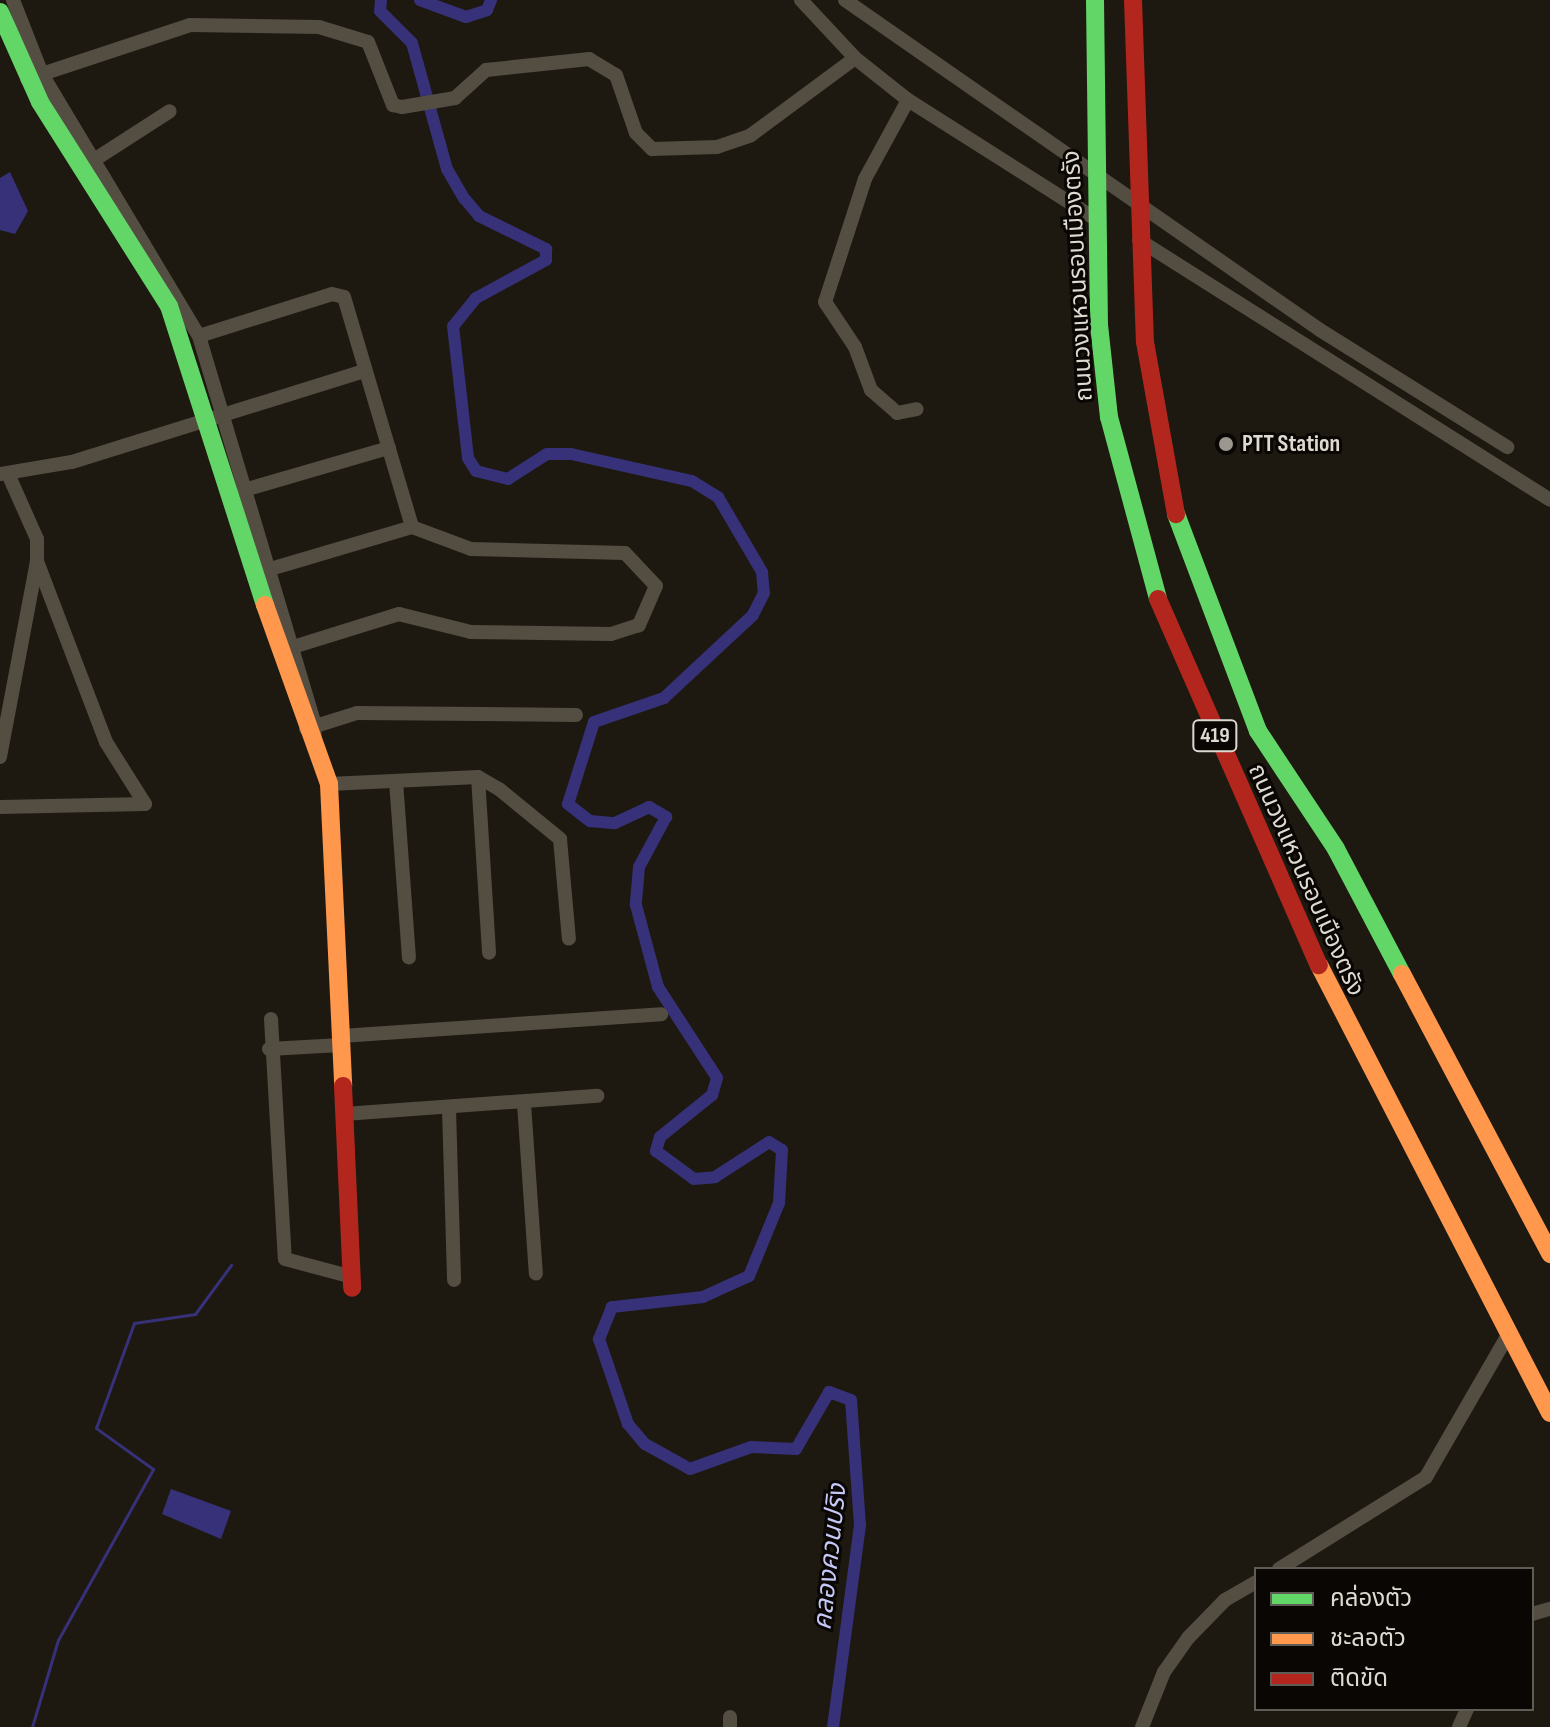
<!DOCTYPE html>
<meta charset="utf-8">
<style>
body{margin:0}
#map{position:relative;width:1550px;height:1727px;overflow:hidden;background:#1d1911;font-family:"Sofia Sans Condensed","Noto Sans Thai",sans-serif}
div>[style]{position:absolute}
.water>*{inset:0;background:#363178}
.stream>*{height:3px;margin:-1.5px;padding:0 1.5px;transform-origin:1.5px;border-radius:1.5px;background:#363178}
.canal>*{height:12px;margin:-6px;padding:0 6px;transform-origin:6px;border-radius:6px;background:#363178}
.street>*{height:14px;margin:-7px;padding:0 7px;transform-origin:7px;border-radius:7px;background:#534d42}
.fast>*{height:18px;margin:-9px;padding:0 9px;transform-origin:9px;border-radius:9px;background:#63d668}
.slow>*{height:18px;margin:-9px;padding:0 9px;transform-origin:9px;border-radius:9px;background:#ff974d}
.jam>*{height:18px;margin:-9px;padding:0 9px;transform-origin:9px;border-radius:9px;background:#b3261e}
.dots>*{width:22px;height:22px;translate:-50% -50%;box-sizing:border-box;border:4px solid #090603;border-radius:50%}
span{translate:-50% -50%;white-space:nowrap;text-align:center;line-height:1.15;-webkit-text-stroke:6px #090603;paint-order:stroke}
.shield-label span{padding:2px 6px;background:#090603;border:2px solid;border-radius:6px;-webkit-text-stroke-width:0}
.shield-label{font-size:22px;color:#dfdad1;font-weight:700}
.street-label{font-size:24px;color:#dfdad1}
.poi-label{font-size:24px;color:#dfdad1;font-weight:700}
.left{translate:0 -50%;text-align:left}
.water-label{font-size:26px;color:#c5c8f6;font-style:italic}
.legend{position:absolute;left:1254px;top:1567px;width:280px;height:144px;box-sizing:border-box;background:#090603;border:2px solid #5f5b55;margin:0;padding:10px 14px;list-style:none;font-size:24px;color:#dfdad1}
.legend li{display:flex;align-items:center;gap:16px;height:40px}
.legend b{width:40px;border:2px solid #5f5b55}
</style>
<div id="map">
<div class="water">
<i style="clip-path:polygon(10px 172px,28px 211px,15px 234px,0 230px,0 178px)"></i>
<i style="clip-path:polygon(171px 1489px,231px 1511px,221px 1539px,162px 1514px)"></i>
</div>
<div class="stream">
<i style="left:32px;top:1727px;width:91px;rotate:-73.4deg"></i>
<i style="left:58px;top:1640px;width:196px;rotate:-60.9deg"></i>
<i style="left:153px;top:1469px;width:70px;rotate:-144.3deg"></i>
<i style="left:96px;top:1428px;width:112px;rotate:-70.1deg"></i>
<i style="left:134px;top:1323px;width:62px;rotate:-8.4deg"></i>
<i style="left:195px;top:1314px;width:61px;rotate:-53.7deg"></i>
</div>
<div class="canal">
<i style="left:381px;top:0;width:11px;rotate:95deg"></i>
<i style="left:380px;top:11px;width:45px;rotate:45deg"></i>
<i style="left:412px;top:43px;width:131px;rotate:74.5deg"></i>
<i style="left:447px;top:169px;width:34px;rotate:60deg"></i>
<i style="left:464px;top:198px;width:23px;rotate:50deg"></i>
<i style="left:479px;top:216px;width:75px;rotate:26.2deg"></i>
<i style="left:546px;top:249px;width:11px;rotate:90deg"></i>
<i style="left:546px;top:260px;width:80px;rotate:151.5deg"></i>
<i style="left:476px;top:298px;width:36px;rotate:129deg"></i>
<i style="left:453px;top:326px;width:133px;rotate:83.5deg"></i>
<i style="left:468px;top:458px;width:15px;rotate:58deg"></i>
<i style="left:476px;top:471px;width:33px;rotate:14deg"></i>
<i style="left:508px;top:479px;width:46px;rotate:-32.7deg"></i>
<i style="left:547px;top:454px;width:24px"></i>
<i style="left:571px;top:454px;width:124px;rotate:12.6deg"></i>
<i style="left:692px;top:481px;width:31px;rotate:32deg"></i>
<i style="left:718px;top:497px;width:87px;rotate:59.6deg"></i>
<i style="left:762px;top:572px;width:21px;rotate:85deg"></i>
<i style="left:764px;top:593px;width:25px;rotate:117deg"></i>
<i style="left:753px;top:615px;width:122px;rotate:137deg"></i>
<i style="left:664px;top:698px;width:74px;rotate:161.1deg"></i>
<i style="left:594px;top:722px;width:86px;rotate:107.6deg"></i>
<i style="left:568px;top:804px;width:28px;rotate:38deg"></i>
<i style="left:590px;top:821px;width:25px;rotate:5deg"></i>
<i style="left:615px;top:823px;width:38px;rotate:-25deg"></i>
<i style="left:649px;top:807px;width:20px;rotate:30deg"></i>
<i style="left:666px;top:817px;width:57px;rotate:118.4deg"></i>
<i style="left:639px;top:867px;width:38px;rotate:95deg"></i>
<i style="left:636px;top:905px;width:85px;rotate:75deg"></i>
<i style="left:658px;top:987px;width:108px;rotate:57deg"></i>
<i style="left:717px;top:1078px;width:18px;rotate:106deg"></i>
<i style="left:712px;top:1095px;width:67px;rotate:141.1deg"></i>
<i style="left:660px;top:1137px;width:15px;rotate:106deg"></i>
<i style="left:656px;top:1151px;width:47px;rotate:36.4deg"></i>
<i style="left:694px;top:1179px;width:21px;rotate:-5deg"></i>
<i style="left:715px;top:1177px;width:64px;rotate:-32.9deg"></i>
<i style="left:769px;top:1142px;width:15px;rotate:32deg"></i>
<i style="left:782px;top:1150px;width:53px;rotate:93.2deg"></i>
<i style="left:779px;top:1203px;width:79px;rotate:112.3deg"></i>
<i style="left:749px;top:1276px;width:51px;rotate:155.5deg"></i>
<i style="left:703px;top:1297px;width:92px;rotate:173.7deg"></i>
<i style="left:612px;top:1307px;width:35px;rotate:112deg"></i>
<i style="left:599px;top:1339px;width:90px;rotate:71.2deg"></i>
<i style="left:628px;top:1424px;width:26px;rotate:50deg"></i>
<i style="left:645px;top:1444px;width:51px;rotate:29.1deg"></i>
<i style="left:690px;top:1469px;width:65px;rotate:-19.8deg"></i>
<i style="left:751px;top:1447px;width:45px;rotate:2.5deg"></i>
<i style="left:796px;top:1449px;width:66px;rotate:-59.9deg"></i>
<i style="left:829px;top:1392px;width:23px;rotate:20deg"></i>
<i style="left:851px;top:1400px;width:125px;rotate:85.9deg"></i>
<i style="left:860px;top:1525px;width:204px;rotate:97.6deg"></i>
<i style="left:420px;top:0;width:49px;rotate:20.3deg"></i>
<i style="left:466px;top:17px;width:22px;rotate:-18deg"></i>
<i style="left:487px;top:10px;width:11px;rotate:-68deg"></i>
</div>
<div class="street">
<i style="left:13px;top:0;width:79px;rotate:68.6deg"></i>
<i style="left:42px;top:74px;width:305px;rotate:59.1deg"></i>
<i style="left:199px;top:336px;width:407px;rotate:73.4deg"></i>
<i style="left:315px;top:726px;width:17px;rotate:93deg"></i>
<i style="left:801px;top:0;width:79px;rotate:47deg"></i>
<i style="left:855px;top:58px;width:68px;rotate:38.4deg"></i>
<i style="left:908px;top:100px;width:224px;rotate:32.4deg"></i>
<i style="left:845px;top:0;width:578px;rotate:34.79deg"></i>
<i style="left:1320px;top:330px;width:221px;rotate:32deg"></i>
<i style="left:27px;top:79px;width:172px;rotate:-18.3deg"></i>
<i style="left:190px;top:25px;width:129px;rotate:0.9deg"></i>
<i style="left:319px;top:27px;width:51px;rotate:17deg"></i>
<i style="left:368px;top:42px;width:68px;rotate:68.4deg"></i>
<i style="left:393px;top:105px;width:9px;rotate:13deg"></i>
<i style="left:402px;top:107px;width:54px;rotate:-9.6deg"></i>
<i style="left:455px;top:98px;width:42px;rotate:-42.1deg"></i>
<i style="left:486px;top:70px;width:104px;rotate:-6.1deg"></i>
<i style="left:589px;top:59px;width:31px;rotate:31deg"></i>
<i style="left:616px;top:75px;width:61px;rotate:71deg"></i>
<i style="left:636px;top:133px;width:23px;rotate:45deg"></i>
<i style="left:652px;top:149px;width:65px;rotate:-1.8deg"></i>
<i style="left:717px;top:147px;width:36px;rotate:-19deg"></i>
<i style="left:751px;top:135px;width:129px;rotate:-36.5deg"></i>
<i style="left:908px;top:100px;width:90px;rotate:118.6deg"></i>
<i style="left:865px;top:179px;width:129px;rotate:108deg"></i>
<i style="left:825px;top:302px;width:54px;rotate:56.3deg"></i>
<i style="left:855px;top:347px;width:46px;rotate:69.6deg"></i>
<i style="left:871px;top:390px;width:35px;rotate:41deg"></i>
<i style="left:897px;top:413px;width:20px;rotate:-11deg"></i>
<i style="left:94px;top:160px;width:90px;rotate:-32.8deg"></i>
<i style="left:1139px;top:240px;width:486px;rotate:32.3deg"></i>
<i style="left:199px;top:336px;width:139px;rotate:-17.5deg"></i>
<i style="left:332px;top:294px;width:12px;rotate:14deg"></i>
<i style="left:344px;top:297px;width:240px;rotate:73.5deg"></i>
<i style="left:0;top:474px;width:73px;rotate:-9.5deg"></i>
<i style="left:72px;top:462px;width:306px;rotate:-17.3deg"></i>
<i style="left:244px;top:490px;width:151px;rotate:-16.2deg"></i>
<i style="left:267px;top:570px;width:151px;rotate:-16.5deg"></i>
<i style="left:412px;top:527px;width:63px;rotate:20.4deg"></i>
<i style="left:471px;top:549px;width:154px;rotate:1.5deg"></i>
<i style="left:625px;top:553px;width:45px;rotate:46.8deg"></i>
<i style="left:656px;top:586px;width:43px;rotate:113.6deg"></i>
<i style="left:639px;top:625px;width:29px;rotate:162deg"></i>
<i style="left:611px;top:634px;width:140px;rotate:-179.2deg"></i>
<i style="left:471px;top:632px;width:74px;rotate:-166deg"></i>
<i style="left:399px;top:614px;width:114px;rotate:162.7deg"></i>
<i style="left:306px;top:729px;width:53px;rotate:-17.4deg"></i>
<i style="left:357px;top:713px;width:219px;rotate:0.5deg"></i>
<i style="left:0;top:757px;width:199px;rotate:-79.3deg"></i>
<i style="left:37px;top:561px;width:22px;rotate:-90deg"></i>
<i style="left:37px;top:539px;width:71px;rotate:-114deg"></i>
<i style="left:478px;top:777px;width:176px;rotate:86.4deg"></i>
<i style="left:396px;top:781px;width:177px;rotate:85.8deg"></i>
<i style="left:329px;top:784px;width:149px;rotate:-2.7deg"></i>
<i style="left:478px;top:777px;width:24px;rotate:30deg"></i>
<i style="left:499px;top:789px;width:79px;rotate:39.3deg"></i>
<i style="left:560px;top:839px;width:100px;rotate:84.9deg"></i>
<i style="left:0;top:807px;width:145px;rotate:-1.2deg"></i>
<i style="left:145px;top:804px;width:73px;rotate:-122.2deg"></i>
<i style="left:106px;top:742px;width:194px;rotate:-110.9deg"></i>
<i style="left:271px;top:1019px;width:240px;rotate:86.7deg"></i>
<i style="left:285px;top:1259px;width:69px;rotate:15deg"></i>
<i style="left:341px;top:1036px;width:321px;rotate:-3.9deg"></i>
<i style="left:269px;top:1049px;width:72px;rotate:-3.2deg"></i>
<i style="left:524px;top:1104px;width:170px;rotate:86deg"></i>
<i style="left:449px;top:1109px;width:171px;rotate:88.3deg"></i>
<i style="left:344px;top:1114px;width:254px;rotate:-4.1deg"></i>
<i style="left:1279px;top:1569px;width:173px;rotate:-32deg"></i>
<i style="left:1426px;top:1477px;width:166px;rotate:-60deg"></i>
<i style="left:1532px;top:1614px;width:19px;rotate:-16deg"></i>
<i style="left:730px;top:1717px;width:10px;rotate:90deg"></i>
<i style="left:1142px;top:1727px;width:59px;rotate:-68.2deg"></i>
<i style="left:1164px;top:1672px;width:42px;rotate:-54.8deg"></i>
<i style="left:1188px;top:1638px;width:53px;rotate:-45.8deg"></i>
<i style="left:1225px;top:1600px;width:36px;rotate:-30deg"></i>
<i style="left:1459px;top:1727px;width:20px;rotate:-66deg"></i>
</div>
<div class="fast">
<i style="left:1095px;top:0;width:325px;rotate:89.3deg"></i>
<i style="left:1099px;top:325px;width:93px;rotate:83.8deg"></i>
<i style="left:1109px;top:417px;width:188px;rotate:74.9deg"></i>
<i style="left:0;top:12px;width:98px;rotate:66deg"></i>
<i style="left:40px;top:102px;width:241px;rotate:57.7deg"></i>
<i style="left:169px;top:306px;width:314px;rotate:72.2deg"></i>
<i style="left:1176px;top:514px;width:232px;rotate:69.3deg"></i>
<i style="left:1258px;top:731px;width:141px;rotate:56.5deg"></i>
<i style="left:1336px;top:849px;width:141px;rotate:62.2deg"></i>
</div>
<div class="slow">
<i style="left:265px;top:605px;width:190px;rotate:70.3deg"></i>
<i style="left:329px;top:784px;width:302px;rotate:87.3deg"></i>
<i style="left:1319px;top:965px;width:504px;rotate:62.72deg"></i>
<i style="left:1402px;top:974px;width:317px;rotate:62.1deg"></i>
</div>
<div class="jam">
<i style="left:1133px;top:0;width:342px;rotate:88deg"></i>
<i style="left:1145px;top:342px;width:175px;rotate:79.8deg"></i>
<i style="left:1158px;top:599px;width:400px;rotate:66.3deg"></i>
<i style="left:343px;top:1086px;width:202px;rotate:87.4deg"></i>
</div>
<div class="dots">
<i style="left:1226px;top:444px;background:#9b968e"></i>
</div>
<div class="shield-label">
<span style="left:1215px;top:736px">419</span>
</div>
<div class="street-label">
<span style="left:1078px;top:276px;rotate:-93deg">ถนนวงแหวนรอบเมืองตรัง</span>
<span style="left:1306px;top:880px;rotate:66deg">ถนนวงแหวนรอบเมืองตรัง</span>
</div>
<div class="poi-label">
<span class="left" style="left:1242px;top:444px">PTT Station</span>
</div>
<div class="water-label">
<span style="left:831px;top:1557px;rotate:-84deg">คลองควนปริง</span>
</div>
<ul class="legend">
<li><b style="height:10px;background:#63d668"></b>คล่องตัว</li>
<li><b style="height:10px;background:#ff974d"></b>ชะลอตัว</li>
<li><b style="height:10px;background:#b3261e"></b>ติดขัด</li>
</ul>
</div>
